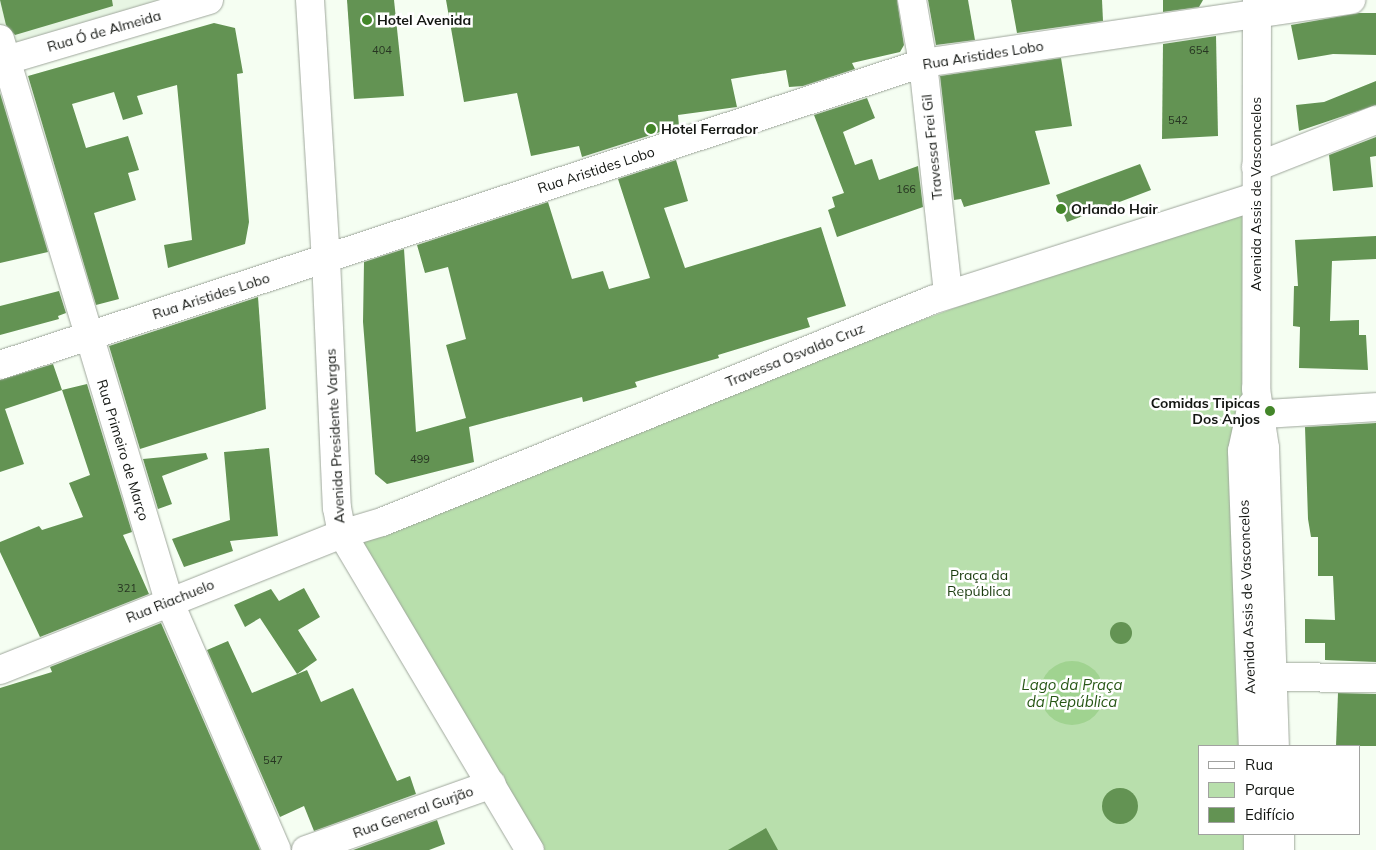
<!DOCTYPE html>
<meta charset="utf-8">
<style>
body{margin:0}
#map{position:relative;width:1376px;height:850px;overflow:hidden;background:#f5fef2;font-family:Mulish,sans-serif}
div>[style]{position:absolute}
.built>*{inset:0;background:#e7f5e3}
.green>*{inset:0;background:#b8dfac}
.water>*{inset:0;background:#a0d390}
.round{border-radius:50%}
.building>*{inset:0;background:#639353}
.roads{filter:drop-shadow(0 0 1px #9fa79c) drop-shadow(0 0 1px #9fa79c)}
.street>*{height:28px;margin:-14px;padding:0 14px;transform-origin:14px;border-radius:14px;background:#fff}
.secondary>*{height:28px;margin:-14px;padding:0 14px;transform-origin:14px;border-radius:14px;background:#fff}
.primary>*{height:28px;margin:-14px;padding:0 14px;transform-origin:14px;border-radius:14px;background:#fff}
.dots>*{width:14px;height:14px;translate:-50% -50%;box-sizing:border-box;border:2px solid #fff;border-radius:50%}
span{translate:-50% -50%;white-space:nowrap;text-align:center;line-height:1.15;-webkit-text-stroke:5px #fff;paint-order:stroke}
.number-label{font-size:11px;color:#273522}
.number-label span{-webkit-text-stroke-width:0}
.poi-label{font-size:14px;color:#131612;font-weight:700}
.left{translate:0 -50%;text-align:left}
.right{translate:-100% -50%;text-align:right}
.street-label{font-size:14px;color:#131612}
.park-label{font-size:14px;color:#1a3b0e}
.water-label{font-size:15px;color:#285716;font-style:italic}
.legend{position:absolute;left:1198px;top:745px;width:162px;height:90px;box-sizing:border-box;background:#fff;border:1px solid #a1a2a0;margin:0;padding:6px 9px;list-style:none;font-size:15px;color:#131612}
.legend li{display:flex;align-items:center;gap:10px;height:25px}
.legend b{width:25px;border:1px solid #a1a2a0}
</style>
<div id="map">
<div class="built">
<i style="clip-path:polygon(0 0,209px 0,0 62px)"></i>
</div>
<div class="green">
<i style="clip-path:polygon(1255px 197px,1253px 746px,1200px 746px,1200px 834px,1258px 834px,1258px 850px,530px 850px,342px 534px)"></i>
</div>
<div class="water">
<i class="round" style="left:1040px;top:661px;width:64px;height:64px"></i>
</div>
<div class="building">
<i style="clip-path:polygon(0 0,112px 0,113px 6px,15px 35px,6px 25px)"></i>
<i style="clip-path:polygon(347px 0,394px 0,404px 96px,354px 99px)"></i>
<i style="clip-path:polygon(446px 0,897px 0,904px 45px,900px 52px,852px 63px,855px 69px,803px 86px,789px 87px,786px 70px,731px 79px,737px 107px,678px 115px,679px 126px,582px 157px,579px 146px,531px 156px,517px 93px,464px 102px)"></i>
<i style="clip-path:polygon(928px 0,968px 0,975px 40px,936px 45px)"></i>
<i style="clip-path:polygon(1011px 0,1102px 0,1103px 21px,1017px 33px)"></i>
<i style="clip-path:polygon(1163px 0,1203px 0,1199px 7px,1163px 12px)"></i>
<i style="clip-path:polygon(1359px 13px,1376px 13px,1376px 55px,1333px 54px,1298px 60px,1291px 25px)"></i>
<i style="clip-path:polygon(214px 23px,235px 28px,243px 73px,237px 74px,249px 222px,245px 244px,168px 268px,164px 245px,192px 240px,177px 85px,137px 96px,143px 114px,123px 120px,114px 92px,72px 104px,86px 148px,128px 136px,139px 170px,128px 173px,136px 200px,94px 213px,119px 299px,96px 305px,28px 76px)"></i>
<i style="clip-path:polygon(1216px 36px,1218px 136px,1162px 139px,1163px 44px)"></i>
<i style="clip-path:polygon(1061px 58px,1072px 126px,1035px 131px,1050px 184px,964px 207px,961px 199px,954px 200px,940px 76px)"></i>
<i style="clip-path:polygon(1376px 81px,1376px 105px,1299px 131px,1296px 105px,1324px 102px)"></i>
<i style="clip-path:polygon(0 93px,48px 252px,0 263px)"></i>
<i style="clip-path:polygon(867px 98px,875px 118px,843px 132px,855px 165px,872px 159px,879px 180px,918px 166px,923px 207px,837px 237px,828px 210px,835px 207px,832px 197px,844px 193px,814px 115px)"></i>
<i style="clip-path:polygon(1376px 137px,1376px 156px,1370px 157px,1373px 187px,1333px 191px,1329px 155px)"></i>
<i style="clip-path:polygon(676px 160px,688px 201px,664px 208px,685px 268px,821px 227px,846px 306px,807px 318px,810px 327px,718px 355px,719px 358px,635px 382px,637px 387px,583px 402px,582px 397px,469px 427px,474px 462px,387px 484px,375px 474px,363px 322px,364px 262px,404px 249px,416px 432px,466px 418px,446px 345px,466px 339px,448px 267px,425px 273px,417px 245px,548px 202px,572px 279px,603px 271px,609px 289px,650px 278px,618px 179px)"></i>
<i style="clip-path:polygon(1140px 164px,1151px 190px,1067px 222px,1056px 195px)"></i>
<i style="clip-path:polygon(1376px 236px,1376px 259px,1332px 261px,1330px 321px,1359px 320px,1359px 335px,1366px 335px,1368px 370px,1299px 368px,1300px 327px,1293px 326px,1294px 286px,1298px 286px,1295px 240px)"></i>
<i style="clip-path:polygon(59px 291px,66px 313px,58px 316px,59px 319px,0 335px,0 306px)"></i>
<i style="clip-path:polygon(258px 297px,266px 409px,140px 449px,109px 346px)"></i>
<i style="clip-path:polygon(53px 364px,62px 390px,5px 409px,24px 464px,0 472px,0 380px)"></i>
<i style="clip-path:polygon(87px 384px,132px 532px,123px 535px,149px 594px,40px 637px,0 552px,0 542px,39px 526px,42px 530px,83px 517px,69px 483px,90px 475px,62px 390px)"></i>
<i style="clip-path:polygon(1376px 423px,1376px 662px,1325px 660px,1325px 643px,1305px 643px,1305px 619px,1335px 620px,1333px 576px,1318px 576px,1318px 537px,1311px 537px,1308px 519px,1305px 427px)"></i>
<i style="clip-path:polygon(269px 448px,278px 536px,230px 541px,233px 551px,184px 567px,172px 539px,230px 520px,224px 452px)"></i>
<i style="clip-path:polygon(206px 453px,208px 459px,162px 476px,172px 504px,158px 509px,143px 459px)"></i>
<i style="clip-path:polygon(304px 588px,320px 617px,298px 630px,317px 660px,297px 674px,260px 618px,245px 627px,234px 605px,271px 589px,279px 601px)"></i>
<i class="round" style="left:1110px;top:622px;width:22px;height:22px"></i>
<i style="clip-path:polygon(161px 623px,260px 850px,0 850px,0 688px,52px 672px,50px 667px)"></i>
<i style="clip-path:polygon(228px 641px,252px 693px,307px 670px,321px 702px,353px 688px,397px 781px,410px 776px,416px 794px,314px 831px,304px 806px,280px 817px,207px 650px)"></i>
<i style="clip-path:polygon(1338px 693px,1376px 694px,1376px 746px,1336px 746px)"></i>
<i class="round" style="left:1102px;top:788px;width:36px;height:36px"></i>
<i style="clip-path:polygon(437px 820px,445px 844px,429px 850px,353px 850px)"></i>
<i style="clip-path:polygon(766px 828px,778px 850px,728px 850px)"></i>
</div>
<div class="roads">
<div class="street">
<i style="left:912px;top:0;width:64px;rotate:80.1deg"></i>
<i style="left:923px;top:63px;width:232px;rotate:83.8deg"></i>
<i style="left:0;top:39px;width:587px;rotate:73.26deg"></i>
<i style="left:169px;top:601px;width:271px;rotate:66.6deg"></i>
<i style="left:0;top:62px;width:218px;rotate:-16.5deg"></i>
<i style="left:1256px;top:167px;width:129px;rotate:-21.4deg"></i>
<i style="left:0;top:365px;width:971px;rotate:-18.12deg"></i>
<i style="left:923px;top:63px;width:433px;rotate:-8.4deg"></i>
<i style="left:0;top:670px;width:368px;rotate:-21.7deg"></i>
<i style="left:1272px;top:677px;width:104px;rotate:0.6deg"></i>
<i style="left:306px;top:850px;width:197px;rotate:-19.5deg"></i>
</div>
<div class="secondary">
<i style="left:1250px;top:415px;width:126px;rotate:-3.6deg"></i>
<i style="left:342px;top:534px;width:42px;rotate:-16.7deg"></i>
<i style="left:382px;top:522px;width:593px;rotate:-21.98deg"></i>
<i style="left:932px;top:300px;width:339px;rotate:-17.7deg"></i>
</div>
<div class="primary">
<i style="left:310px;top:0;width:259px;rotate:86.5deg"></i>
<i style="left:326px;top:259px;width:249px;rotate:87.5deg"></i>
<i style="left:337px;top:508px;width:26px;rotate:79deg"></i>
<i style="left:342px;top:534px;width:368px;rotate:59.3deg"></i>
<i style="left:1257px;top:0;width:389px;rotate:90.1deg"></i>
<i style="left:1256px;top:389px;width:60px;rotate:81.3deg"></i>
<i style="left:1265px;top:448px;width:298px;rotate:88.1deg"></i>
<i style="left:1252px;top:405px;width:47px;rotate:102.3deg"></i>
<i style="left:1242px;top:451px;width:295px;rotate:87.9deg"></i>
<i style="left:1258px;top:834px;width:16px;rotate:90deg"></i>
<i style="left:1280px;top:834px;width:16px;rotate:90deg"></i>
</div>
</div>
<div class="dots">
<i style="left:367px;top:20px;background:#438629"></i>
<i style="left:651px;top:129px;background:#438629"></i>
<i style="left:1061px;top:209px;background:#438629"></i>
<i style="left:1270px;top:411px;background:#438629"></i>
</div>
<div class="number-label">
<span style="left:382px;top:50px">404</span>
<span style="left:1199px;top:50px">654</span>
<span style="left:1178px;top:120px">542</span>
<span style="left:906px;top:189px">166</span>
<span style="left:420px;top:459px">499</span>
<span style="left:127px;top:588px">321</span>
<span style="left:273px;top:760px">547</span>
</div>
<div class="poi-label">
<span class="left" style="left:377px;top:20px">Hotel Avenida</span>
<span class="left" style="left:661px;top:129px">Hotel Ferrador</span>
<span class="left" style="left:1071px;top:209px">Orlando Hair</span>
<span class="right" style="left:1260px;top:411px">Comidas Tipicas<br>Dos Anjos</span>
</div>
<div class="street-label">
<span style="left:104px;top:31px;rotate:-16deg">Rua Ó de Almeida</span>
<span style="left:983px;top:55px;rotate:-9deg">Rua Aristides Lobo</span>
<span style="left:932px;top:147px;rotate:-96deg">Travessa Frei Gil</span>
<span style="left:596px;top:170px;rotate:-18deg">Rua Aristides Lobo</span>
<span style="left:1256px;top:194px;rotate:-90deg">Avenida Assis de Vasconcelos</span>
<span style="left:211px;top:296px;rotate:-18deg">Rua Aristides Lobo</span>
<span style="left:795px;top:355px;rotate:-22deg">Travessa Osvaldo Cruz</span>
<span style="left:335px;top:436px;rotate:-93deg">Avenida Presidente Vargas</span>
<span style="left:123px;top:450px;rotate:73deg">Rua Primeiro de Março</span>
<span style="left:1247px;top:597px;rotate:-92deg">Avenida Assis de Vasconcelos</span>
<span style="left:170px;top:601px;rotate:-22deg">Rua Riachuelo</span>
<span style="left:413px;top:812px;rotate:-20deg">Rua General Gurjão</span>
</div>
<div class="park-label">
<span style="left:979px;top:583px">Praça da<br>República</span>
</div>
<div class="water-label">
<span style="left:1072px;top:693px">Lago da Praça<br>da República</span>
</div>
<ul class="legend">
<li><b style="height:6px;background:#fff"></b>Rua</li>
<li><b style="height:14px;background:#b8dfac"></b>Parque</li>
<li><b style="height:14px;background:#639353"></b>Edifício</li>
</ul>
</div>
